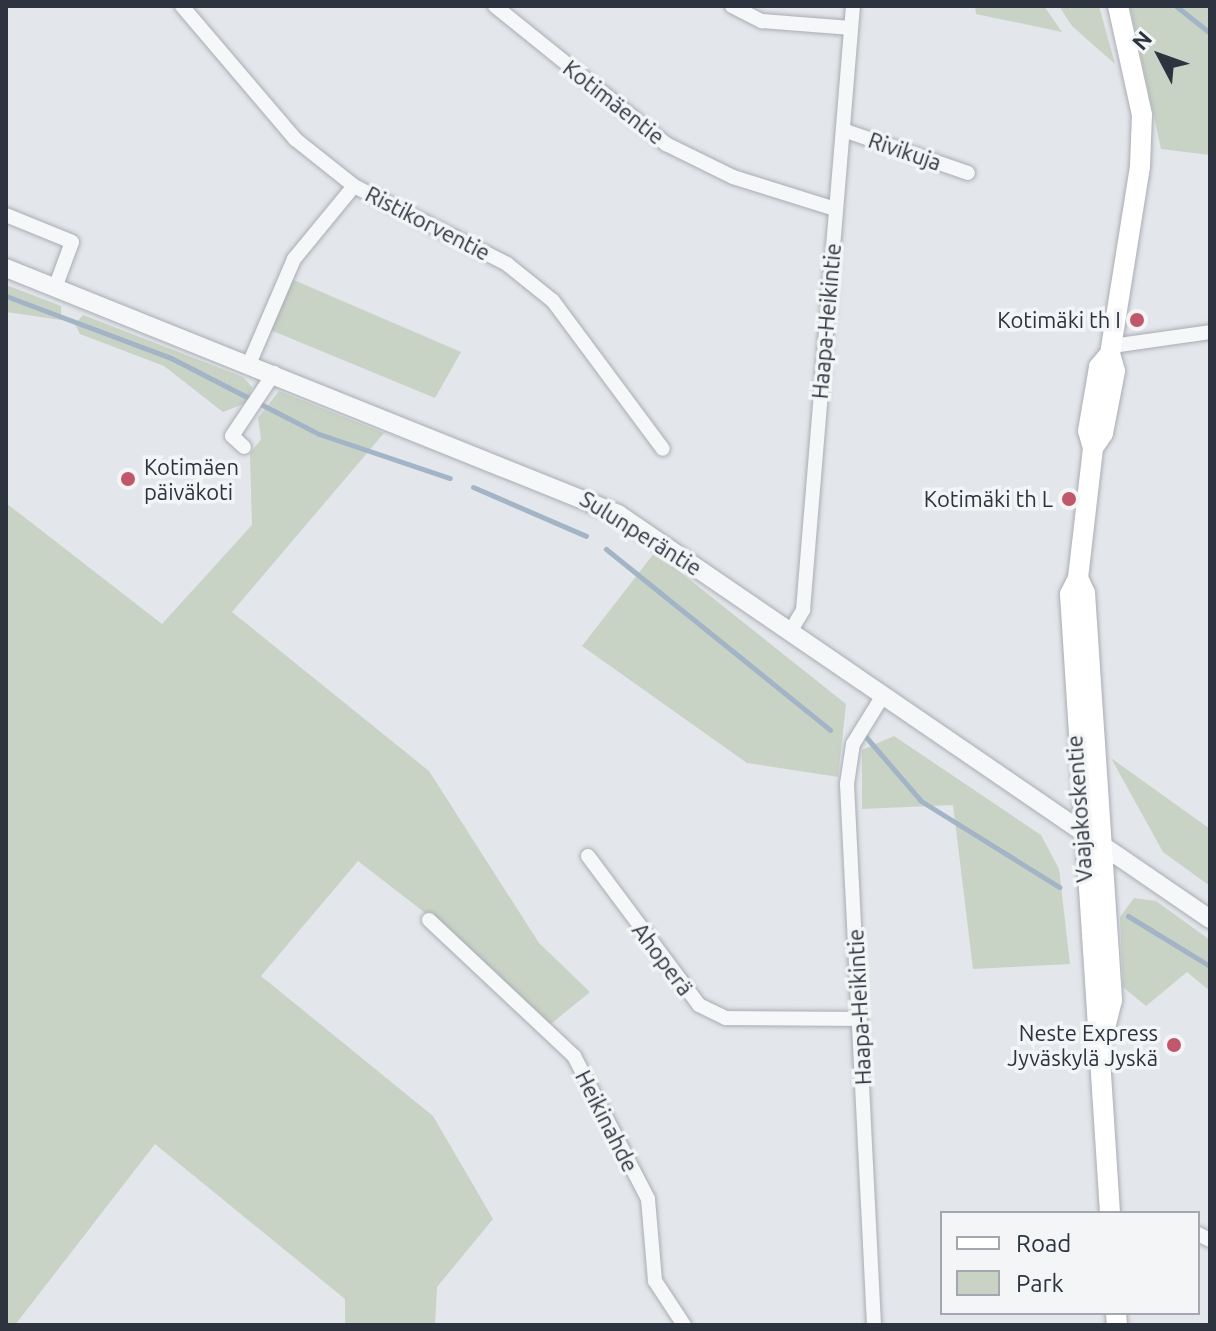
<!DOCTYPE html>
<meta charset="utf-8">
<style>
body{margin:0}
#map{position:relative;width:1216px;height:1331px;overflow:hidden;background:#e3e6ea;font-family:Ubuntu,sans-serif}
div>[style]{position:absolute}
.green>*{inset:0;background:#c9d3c5}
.stream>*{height:5px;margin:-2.5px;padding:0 2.5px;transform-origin:2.5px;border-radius:2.5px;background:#a2b4c5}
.roads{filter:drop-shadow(0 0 2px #a9adb4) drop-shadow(0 0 2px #a9adb4)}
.minor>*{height:14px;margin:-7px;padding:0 7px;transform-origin:7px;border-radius:7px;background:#f5f7f8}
.tertiary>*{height:18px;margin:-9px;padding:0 9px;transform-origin:9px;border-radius:9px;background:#f5f7f8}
.secondary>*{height:20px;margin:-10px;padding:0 10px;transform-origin:10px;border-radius:10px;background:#fff}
.dots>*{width:22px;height:22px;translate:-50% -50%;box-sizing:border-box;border:4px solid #f3f5f7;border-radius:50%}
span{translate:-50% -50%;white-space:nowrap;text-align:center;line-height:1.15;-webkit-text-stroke:7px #f3f5f7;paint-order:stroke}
.street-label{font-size:22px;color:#2d3440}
.poi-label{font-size:22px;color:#2d3440}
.right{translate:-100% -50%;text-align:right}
.left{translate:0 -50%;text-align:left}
.frame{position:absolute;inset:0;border:8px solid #2d3440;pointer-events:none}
.legend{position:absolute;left:940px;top:1211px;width:260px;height:104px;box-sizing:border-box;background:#f3f5f7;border:2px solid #a4a8ae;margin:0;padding:10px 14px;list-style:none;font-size:24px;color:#2d3440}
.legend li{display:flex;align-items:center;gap:16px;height:40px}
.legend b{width:40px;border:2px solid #a4a8ae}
.north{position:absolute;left:1120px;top:16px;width:80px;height:80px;-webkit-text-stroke:6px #f3f5f7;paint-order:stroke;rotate:311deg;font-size:22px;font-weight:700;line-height:32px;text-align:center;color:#2d3440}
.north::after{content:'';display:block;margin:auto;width:28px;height:36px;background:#2d3440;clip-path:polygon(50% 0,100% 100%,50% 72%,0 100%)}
</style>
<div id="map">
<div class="green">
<i style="clip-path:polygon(975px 6px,1044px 6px,1062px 32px,976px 14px)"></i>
<i style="clip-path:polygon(1059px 6px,1099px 6px,1115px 64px,1072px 26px)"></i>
<i style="clip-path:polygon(1130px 6px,1210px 6px,1210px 155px,1161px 149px)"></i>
<i style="clip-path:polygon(289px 278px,461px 352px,435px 398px,268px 329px)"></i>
<i style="clip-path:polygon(6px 285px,61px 306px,61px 320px,6px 312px)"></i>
<i style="clip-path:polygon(83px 315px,243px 377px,252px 387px,246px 403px,223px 412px,164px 366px,80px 334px,75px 324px)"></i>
<i style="clip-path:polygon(279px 391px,384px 433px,232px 612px,429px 771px,539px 943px,590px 992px,547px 1027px,429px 916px,358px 861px,261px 976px,433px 1116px,493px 1219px,437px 1287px,435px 1325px,345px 1325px,345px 1299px,155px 1144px,15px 1325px,6px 1325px,6px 503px,162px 624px,252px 525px,250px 454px,261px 439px,258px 418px)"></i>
<i style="clip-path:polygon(655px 552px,846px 704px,838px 777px,747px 763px,582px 646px)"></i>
<i style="clip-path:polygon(894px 736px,1041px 835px,1059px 869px,1070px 964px,973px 969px,953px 805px,862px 809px,862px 750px)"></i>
<i style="clip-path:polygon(1111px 758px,1210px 829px,1210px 886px,1163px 852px)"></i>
<i style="clip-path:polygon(1134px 898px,1156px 901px,1210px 940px,1210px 991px,1187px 972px,1146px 1006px,1123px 987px,1120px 917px)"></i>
</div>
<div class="stream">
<i style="left:1176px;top:6px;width:43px;rotate:38.5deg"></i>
<i style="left:6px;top:296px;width:176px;rotate:20.6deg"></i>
<i style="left:171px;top:358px;width:166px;rotate:27.2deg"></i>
<i style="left:319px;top:434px;width:138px;rotate:18.6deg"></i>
<i style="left:473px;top:487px;width:123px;rotate:23.4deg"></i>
<i style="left:606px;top:549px;width:288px;rotate:38.9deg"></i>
<i style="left:866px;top:737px;width:84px;rotate:49.3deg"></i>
<i style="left:921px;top:801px;width:163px;rotate:31.9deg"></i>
<i style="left:1128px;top:916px;width:96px;rotate:31.4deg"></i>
</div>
<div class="roads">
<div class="minor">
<i style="left:182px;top:6px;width:175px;rotate:49.6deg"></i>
<i style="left:295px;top:139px;width:75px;rotate:38.5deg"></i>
<i style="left:354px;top:186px;width:172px;rotate:27deg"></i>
<i style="left:507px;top:264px;width:59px;rotate:38.8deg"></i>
<i style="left:553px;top:301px;width:184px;rotate:53.4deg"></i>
<i style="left:495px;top:6px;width:220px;rotate:38.9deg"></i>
<i style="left:666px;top:144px;width:75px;rotate:26.2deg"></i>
<i style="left:733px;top:177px;width:107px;rotate:17.4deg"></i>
<i style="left:732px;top:6px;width:34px;rotate:27deg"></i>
<i style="left:762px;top:21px;width:89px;rotate:4.5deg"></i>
<i style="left:843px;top:130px;width:132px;rotate:19deg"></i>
<i style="left:6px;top:215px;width:71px;rotate:22.2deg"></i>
<i style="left:72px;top:242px;width:49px;rotate:110.3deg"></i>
<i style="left:1112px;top:346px;width:99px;rotate:-8.1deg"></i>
<i style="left:249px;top:364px;width:114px;rotate:-66.8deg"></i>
<i style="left:294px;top:259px;width:94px;rotate:-50.6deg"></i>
<i style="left:244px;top:447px;width:16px;rotate:-137deg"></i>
<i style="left:232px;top:436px;width:76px;rotate:-56.3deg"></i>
<i style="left:790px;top:632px;width:26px;rotate:-59deg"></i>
<i style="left:803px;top:610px;width:606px;rotate:-85.27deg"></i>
<i style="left:588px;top:856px;width:186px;rotate:53.3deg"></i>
<i style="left:699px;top:1005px;width:30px;rotate:26deg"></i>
<i style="left:726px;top:1018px;width:134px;rotate:0.4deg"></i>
<i style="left:429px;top:920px;width:199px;rotate:43.2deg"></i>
<i style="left:574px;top:1056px;width:161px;rotate:62.6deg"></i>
<i style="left:648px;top:1199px;width:82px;rotate:85.1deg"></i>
<i style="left:655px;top:1281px;width:53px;rotate:56.6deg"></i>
<i style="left:1198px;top:1234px;width:13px;rotate:27deg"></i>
<i style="left:874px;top:1325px;width:542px;rotate:-92.86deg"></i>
<i style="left:847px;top:784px;width:40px;rotate:-81.5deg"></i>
<i style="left:853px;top:744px;width:55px;rotate:-58.3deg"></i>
</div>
<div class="tertiary">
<i style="left:6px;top:268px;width:660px;rotate:21.9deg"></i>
<i style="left:618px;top:514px;width:717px;rotate:34.38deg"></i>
</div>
<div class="secondary">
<i style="left:1093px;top:448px;width:18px;rotate:-56deg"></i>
<i style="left:1103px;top:433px;width:63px;rotate:-79deg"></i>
<i style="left:1115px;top:371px;width:18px;rotate:-106deg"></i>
<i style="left:1110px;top:354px;width:190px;rotate:-80.9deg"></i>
<i style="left:1140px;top:166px;width:51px;rotate:-87.8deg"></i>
<i style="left:1142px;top:115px;width:112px;rotate:-102.4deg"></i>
<i style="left:1078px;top:578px;width:17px;rotate:65deg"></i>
<i style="left:1085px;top:593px;width:408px;rotate:86.2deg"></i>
<i style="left:1112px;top:1000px;width:41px;rotate:104deg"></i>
<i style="left:1110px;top:1213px;width:620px;rotate:-93.7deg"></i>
<i style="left:1070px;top:594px;width:18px;rotate:-63deg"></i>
<i style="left:1078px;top:578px;width:131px;rotate:-83.4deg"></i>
<i style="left:1093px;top:448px;width:18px;rotate:-106deg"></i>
<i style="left:1088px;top:431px;width:65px;rotate:-80.2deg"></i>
<i style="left:1099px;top:367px;width:17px;rotate:-50deg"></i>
<i style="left:1116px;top:1313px;width:12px;rotate:85deg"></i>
</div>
</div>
<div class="dots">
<i style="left:1137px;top:320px;background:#c0576a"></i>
<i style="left:128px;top:479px;background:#c0576a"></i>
<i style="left:1069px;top:499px;background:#c0576a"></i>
<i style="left:1174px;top:1045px;background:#c0576a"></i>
</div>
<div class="street-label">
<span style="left:614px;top:102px;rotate:38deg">Kotimäentie</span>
<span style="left:905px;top:151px;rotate:19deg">Rivikuja</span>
<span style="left:428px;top:223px;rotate:27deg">Ristikorventie</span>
<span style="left:826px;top:321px;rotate:-85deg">Haapa-Heikintie</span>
<span style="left:641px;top:533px;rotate:32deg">Sulunperäntie</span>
<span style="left:1079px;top:809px;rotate:-94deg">Vaajakoskentie</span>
<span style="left:663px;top:959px;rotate:53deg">Ahoperä</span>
<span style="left:859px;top:1007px;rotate:-93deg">Haapa-Heikintie</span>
<span style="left:607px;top:1121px;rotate:63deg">Heikinahde</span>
</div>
<div class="poi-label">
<span class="right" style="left:1121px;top:320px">Kotimäki th I</span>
<span class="left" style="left:144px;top:479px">Kotimäen<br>päiväkoti</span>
<span class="right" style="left:1053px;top:499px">Kotimäki th L</span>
<span class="right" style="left:1158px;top:1045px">Neste Express<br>Jyväskylä Jyskä</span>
</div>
<div class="frame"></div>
<ul class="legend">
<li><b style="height:10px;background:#fff"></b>Road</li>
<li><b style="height:22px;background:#c9d3c5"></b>Park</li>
</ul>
<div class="north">N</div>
</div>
